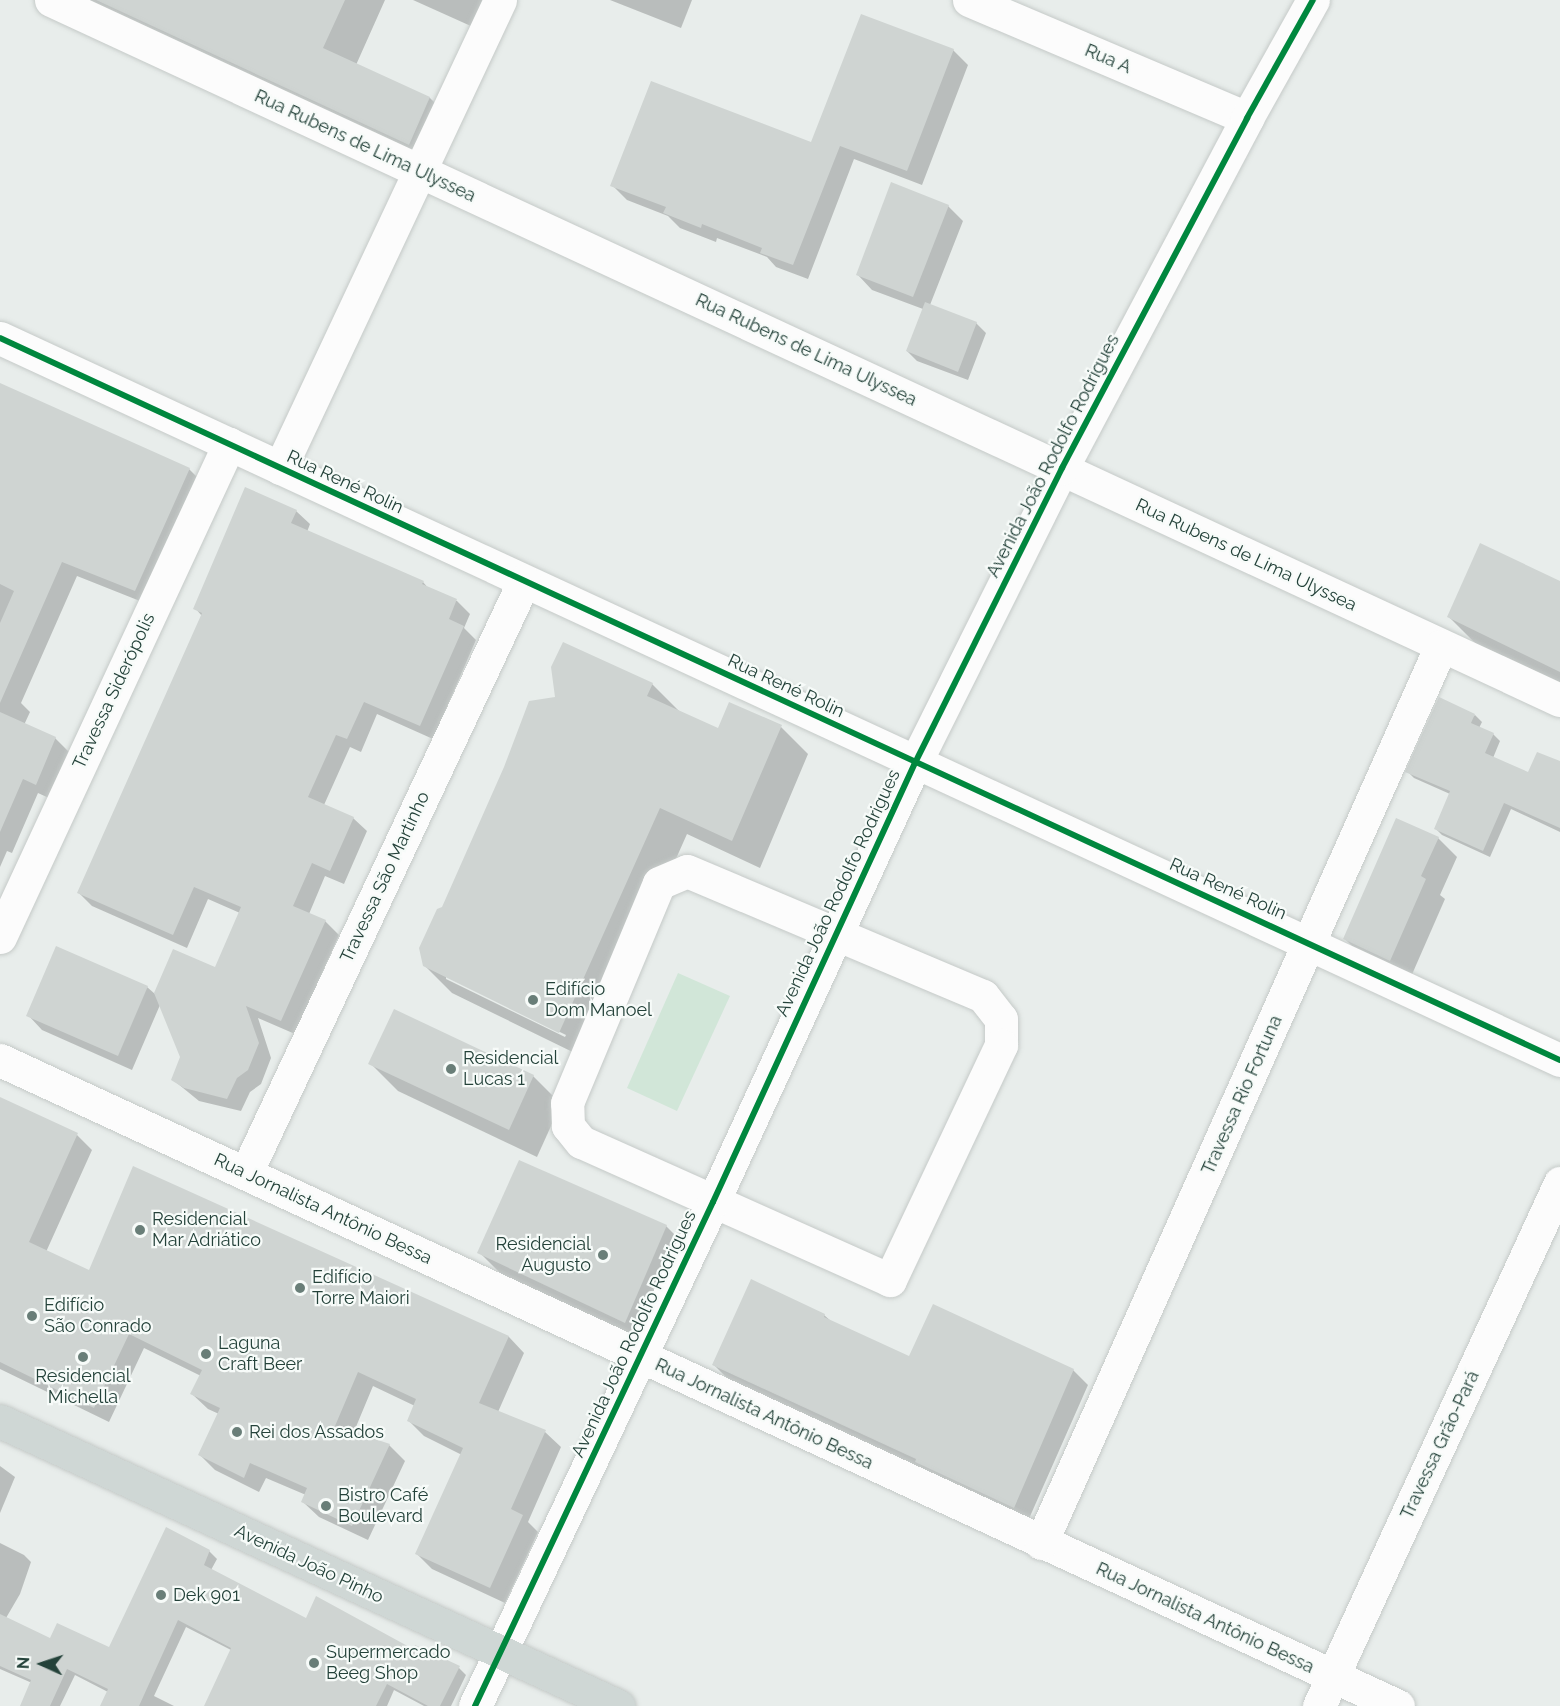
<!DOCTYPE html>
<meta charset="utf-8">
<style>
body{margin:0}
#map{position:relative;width:1560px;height:1706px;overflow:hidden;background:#e8edeb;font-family:Raleway,sans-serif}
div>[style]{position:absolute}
.green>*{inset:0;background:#d1e6d8}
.shadow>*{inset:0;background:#0003}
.building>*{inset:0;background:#cfd4d2}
.roads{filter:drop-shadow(0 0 2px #c5cac8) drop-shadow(0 0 2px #c5cac8)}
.minor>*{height:33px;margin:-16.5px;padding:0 16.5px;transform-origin:16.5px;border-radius:16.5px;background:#fcfcfc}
.major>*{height:33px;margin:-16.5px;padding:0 16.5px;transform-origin:16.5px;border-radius:16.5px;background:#cfd7d5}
.cycleway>*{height:6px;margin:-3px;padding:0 3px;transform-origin:3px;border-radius:3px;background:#00873e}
.dots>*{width:16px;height:16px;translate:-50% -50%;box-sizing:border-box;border:3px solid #f7fbf9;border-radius:50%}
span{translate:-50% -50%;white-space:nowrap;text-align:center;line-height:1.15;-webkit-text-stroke:4.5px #f7fbf9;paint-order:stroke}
.street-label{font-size:18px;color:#24423a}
.poi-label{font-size:18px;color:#24423a}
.left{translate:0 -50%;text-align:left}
.right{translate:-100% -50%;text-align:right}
.north{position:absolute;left:12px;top:1634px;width:60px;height:60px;-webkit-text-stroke:4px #f7fbf9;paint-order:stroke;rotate:273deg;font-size:16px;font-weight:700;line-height:24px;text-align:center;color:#24423a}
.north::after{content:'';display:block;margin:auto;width:21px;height:27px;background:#24423a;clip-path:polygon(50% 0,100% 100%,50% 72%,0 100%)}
</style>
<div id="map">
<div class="green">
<i style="clip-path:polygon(678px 973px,730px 996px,677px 1111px,627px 1088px)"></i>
</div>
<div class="shadow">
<i style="clip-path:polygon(82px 0,385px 0,356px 65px,430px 98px,458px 126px,437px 172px)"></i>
<i style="clip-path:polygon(413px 0,509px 0,493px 36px)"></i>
<i style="clip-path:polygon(610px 0,692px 0,681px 28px)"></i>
<i style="clip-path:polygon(953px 50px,968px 65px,922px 185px,854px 159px,808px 279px,776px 267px,767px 257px,717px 238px,716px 242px,680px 228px,668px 216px,627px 200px,612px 185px,812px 144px)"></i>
<i style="clip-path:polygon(948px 206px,963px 221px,930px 305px,976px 323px,986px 333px,968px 380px,917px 361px,907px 351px,923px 309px,872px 290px,858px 275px)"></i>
<i style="clip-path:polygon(0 384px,189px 469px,204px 484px,150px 605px,77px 576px,21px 703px,30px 712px,24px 725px,55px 738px,70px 753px,51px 799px,38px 793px,12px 853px,7px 851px,0 867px)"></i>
<i style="clip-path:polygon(296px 511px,310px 524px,307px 532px,423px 582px,429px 589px,457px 601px,470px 614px,464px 628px,476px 640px,433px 739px,377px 714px,361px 752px,350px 747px,324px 805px,353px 818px,367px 831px,344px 884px,325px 876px,309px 914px,325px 921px,339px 935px,295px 1034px,258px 1018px,271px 1058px,261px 1084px,250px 1092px,241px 1111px,199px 1101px,172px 1079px,182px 1057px,160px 1005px,132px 1070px,42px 1030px,28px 1015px,147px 987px,155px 994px,216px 969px,240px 913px,208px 899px,187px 948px,92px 906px,79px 893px,202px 616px,195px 608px)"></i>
<i style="clip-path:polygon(1560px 582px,1560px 685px,1477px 645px,1449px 617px)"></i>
<i style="clip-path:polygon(evenodd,564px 644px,652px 684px,680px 712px,719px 730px,781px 727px,808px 754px,760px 868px,687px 834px,587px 1059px,452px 993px,424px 965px,443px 908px,557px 698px,564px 644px,446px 976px,566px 1035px,565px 1037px,446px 979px,446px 976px)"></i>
<i style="clip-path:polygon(1475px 715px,1482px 722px,1479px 728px,1493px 734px,1500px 741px,1493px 758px,1529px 774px,1560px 763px,1560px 832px,1511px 809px,1490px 857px,1442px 835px,1435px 828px,1450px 794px,1414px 778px,1407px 771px)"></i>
<i style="clip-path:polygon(1438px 838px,1457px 857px,1440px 895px,1445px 899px,1410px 979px,1364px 958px,1345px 939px)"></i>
<i style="clip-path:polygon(370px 1063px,533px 1076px,561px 1104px,537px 1157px,398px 1091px)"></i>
<i style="clip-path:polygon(0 1098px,77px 1135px,92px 1150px,46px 1252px,89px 1272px,134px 1168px,509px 1337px,524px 1353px,498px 1412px,545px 1432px,561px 1447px,528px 1522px,538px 1532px,505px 1603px,432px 1569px,417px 1554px,462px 1455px,424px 1436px,409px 1421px,415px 1406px,373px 1386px,353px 1434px,389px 1445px,405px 1461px,368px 1540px,319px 1517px,303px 1502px,306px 1495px,266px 1478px,259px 1492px,215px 1470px,200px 1455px,219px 1414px,208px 1409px,192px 1394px,201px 1376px,144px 1348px,109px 1422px,0 1369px)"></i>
<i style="clip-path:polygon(666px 1226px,694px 1254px,653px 1350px,507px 1280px,479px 1252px)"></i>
<i style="clip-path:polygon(824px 1315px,832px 1322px,909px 1358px,1073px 1370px,1088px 1385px,1028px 1521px,729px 1380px,714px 1365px)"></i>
<i style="clip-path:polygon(0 1466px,15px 1477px,0 1513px)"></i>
<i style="clip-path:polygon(167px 1529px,209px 1551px,217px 1559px,211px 1570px,307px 1620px,413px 1651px,459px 1668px,466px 1675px,451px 1706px,424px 1706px,394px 1690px,387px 1706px,206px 1706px,231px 1650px,186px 1627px,154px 1696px,174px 1706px,102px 1706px,108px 1692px,75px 1675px,60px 1706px,28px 1706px,32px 1683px,0 1669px,0 1543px,24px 1555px,31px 1562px,20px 1594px,6px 1618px,51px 1640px,110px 1649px)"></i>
</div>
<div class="building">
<i style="clip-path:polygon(96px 0,345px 0,323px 48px,430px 97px,409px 145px)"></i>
<i style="clip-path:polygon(861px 14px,954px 49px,907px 171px,840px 146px,793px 265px,760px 253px,762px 248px,702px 224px,701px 228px,663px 213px,666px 207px,610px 186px,651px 81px,811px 142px)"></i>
<i style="clip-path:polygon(891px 182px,949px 205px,913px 297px,856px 275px)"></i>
<i style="clip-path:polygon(925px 302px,977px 322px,958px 372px,906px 351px)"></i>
<i style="clip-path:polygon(0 383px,190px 468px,135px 591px,62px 562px,0 703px,0 623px,14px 591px,0 584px)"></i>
<i style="clip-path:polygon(245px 487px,297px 510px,291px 523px,424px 581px,422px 584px,457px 599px,449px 619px,464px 626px,420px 726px,364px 702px,347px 739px,336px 735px,308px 797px,354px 817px,330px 871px,312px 863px,293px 906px,326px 920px,281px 1021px,246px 1006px,259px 1043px,248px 1070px,237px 1078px,227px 1099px,184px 1088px,171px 1080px,180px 1057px,154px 993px,173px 949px,215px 967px,241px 907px,194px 887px,173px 935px,77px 893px,202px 613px,193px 609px)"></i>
<i style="clip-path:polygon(1480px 543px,1560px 581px,1560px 672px,1447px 617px)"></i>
<i style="clip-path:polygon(563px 642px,653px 683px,647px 696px,718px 728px,729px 702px,782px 725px,732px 841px,660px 808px,559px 1033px,423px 966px,419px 948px,437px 909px,442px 907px,504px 767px,529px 701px,555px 697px,551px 667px)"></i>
<i style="clip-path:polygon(1439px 697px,1475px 714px,1471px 723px,1494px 733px,1485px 753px,1528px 772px,1537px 752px,1560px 761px,1560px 828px,1504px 803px,1483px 851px,1434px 829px,1450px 791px,1405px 772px)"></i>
<i style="clip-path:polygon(0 712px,56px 737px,36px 785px,23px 779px,0 832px)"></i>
<i style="clip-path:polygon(1396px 818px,1439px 837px,1421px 876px,1426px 879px,1390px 961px,1343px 939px)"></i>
<i style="clip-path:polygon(56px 946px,148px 986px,118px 1056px,26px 1016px)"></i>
<i style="clip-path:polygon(394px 1009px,534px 1075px,509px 1130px,368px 1064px)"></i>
<i style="clip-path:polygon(0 1097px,78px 1133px,29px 1242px,89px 1270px,133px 1166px,509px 1336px,479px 1403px,546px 1430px,511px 1509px,523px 1515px,490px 1588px,415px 1554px,463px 1448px,407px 1421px,416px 1399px,358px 1372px,335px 1426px,390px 1444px,352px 1526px,301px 1502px,307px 1488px,250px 1463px,244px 1478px,198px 1455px,220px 1408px,190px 1394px,202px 1370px,129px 1334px,94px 1408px,0 1362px)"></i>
<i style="clip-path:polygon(519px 1160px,667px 1225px,625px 1323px,477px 1253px)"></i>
<i style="clip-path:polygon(751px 1279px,825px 1314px,824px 1317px,909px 1356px,933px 1304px,1074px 1369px,1014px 1508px,915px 1462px,916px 1459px,712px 1365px)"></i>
<i style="clip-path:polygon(166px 1527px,210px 1550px,204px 1565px,306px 1618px,316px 1596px,413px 1649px,415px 1645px,460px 1666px,440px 1706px,428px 1706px,387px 1684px,376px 1706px,204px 1706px,231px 1648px,178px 1620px,139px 1706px,100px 1706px,108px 1689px,67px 1669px,50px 1706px,20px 1706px,31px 1680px,0 1666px,0 1614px,50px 1638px,57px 1623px,109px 1647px)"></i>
</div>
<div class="roads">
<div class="minor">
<i style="left:51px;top:0;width:1663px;rotate:24.89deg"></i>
<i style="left:969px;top:0;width:302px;rotate:23deg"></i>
<i style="left:0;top:338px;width:1719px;rotate:24.84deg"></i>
<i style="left:280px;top:468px;width:517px;rotate:-64.82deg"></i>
<i style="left:687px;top:871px;width:321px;rotate:22.9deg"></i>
<i style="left:983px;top:996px;width:29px;rotate:52deg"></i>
<i style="left:1001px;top:1019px;width:26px;rotate:90deg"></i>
<i style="left:1001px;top:1045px;width:260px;rotate:115.3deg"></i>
<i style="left:890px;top:1280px;width:338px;rotate:-155.9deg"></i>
<i style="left:581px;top:1142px;width:21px;rotate:-129deg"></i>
<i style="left:568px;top:1126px;width:23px;rotate:-92deg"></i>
<i style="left:567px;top:1103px;width:238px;rotate:-67.3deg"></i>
<i style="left:659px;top:883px;width:30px;rotate:-23deg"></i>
<i style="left:0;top:937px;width:544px;rotate:-65.08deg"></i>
<i style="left:0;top:1060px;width:1540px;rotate:24.8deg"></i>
<i style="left:246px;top:1173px;width:654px;rotate:-64.85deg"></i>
<i style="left:1041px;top:1543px;width:982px;rotate:-65.97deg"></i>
<i style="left:475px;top:1706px;width:557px;rotate:-64.72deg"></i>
<i style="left:713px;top:1202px;width:483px;rotate:-65.3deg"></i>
<i style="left:915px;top:763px;width:330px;rotate:-63.5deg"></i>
<i style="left:1062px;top:468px;width:396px;rotate:-62.1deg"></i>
<i style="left:1247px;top:118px;width:135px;rotate:-60.8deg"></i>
<i style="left:1319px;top:1706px;width:576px;rotate:-65.26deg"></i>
</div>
<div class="major">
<i style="left:0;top:1421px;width:681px;rotate:24.76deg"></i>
</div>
</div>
<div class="cycleway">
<i style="left:0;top:338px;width:1719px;rotate:24.84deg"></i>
<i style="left:475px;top:1706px;width:557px;rotate:-64.72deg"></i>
<i style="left:713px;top:1202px;width:483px;rotate:-65.3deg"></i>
<i style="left:915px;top:763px;width:330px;rotate:-63.5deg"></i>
<i style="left:1062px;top:468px;width:396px;rotate:-62.1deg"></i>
<i style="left:1247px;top:118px;width:135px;rotate:-60.8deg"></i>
</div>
<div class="dots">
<i style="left:533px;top:1000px;background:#697e78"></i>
<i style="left:451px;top:1069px;background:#697e78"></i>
<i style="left:140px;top:1230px;background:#697e78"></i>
<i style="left:603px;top:1255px;background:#697e78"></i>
<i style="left:300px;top:1288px;background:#697e78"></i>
<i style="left:32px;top:1316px;background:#697e78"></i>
<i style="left:206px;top:1354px;background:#697e78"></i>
<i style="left:83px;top:1357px;background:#697e78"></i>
<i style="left:237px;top:1432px;background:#697e78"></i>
<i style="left:326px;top:1506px;background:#697e78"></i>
<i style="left:161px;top:1595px;background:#697e78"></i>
<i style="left:314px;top:1663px;background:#697e78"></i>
</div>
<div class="street-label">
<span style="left:1108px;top:59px;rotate:23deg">Rua A</span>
<span style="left:365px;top:146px;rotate:25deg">Rua Rubens de Lima Ulyssea</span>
<span style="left:806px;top:350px;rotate:25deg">Rua Rubens de Lima Ulyssea</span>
<span style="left:1053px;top:456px;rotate:-63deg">Avenida João Rodolfo Rodrigues</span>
<span style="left:345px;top:482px;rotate:25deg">Rua René Rolin</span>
<span style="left:1246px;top:555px;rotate:25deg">Rua Rubens de Lima Ulyssea</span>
<span style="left:786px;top:686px;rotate:25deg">Rua René Rolin</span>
<span style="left:114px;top:691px;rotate:-65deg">Travessa Siderópolis</span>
<span style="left:385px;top:877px;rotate:-65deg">Travessa São Martinho</span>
<span style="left:1228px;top:889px;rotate:24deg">Rua René Rolin</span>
<span style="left:838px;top:893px;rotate:-65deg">Avenida João Rodolfo Rodrigues</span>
<span style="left:1242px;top:1095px;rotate:-66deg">Travessa Rio Fortuna</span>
<span style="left:323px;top:1209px;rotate:25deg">Rua Jornalista Antônio Bessa</span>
<span style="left:634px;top:1334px;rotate:-65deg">Avenida João Rodolfo Rodrigues</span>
<span style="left:764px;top:1414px;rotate:25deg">Rua Jornalista Antônio Bessa</span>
<span style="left:1440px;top:1445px;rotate:-65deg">Travessa Grão-Pará</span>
<span style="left:309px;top:1564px;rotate:25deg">Avenida João Pinho</span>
<span style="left:1205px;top:1618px;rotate:25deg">Rua Jornalista Antônio Bessa</span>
</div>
<div class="poi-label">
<span class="left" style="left:545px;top:1000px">Edifício<br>Dom Manoel</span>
<span class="left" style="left:463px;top:1069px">Residencial<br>Lucas 1</span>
<span class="left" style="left:152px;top:1230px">Residencial<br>Mar Adriático</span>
<span class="right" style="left:591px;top:1255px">Residencial<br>Augusto</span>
<span class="left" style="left:312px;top:1288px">Edifício<br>Torre Maiori</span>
<span class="left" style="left:44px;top:1316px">Edifício<br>São Conrado</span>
<span class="left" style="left:218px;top:1354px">Laguna<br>Craft Beer</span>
<span style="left:83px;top:1387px">Residencial<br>Michella</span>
<span class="left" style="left:249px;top:1432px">Rei dos Assados</span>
<span class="left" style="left:338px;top:1506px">Bistro Café<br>Boulevard</span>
<span class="left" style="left:173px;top:1595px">Dek 901</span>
<span class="left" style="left:326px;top:1663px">Supermercado<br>Beeg Shop</span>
</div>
<div class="north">N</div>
</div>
